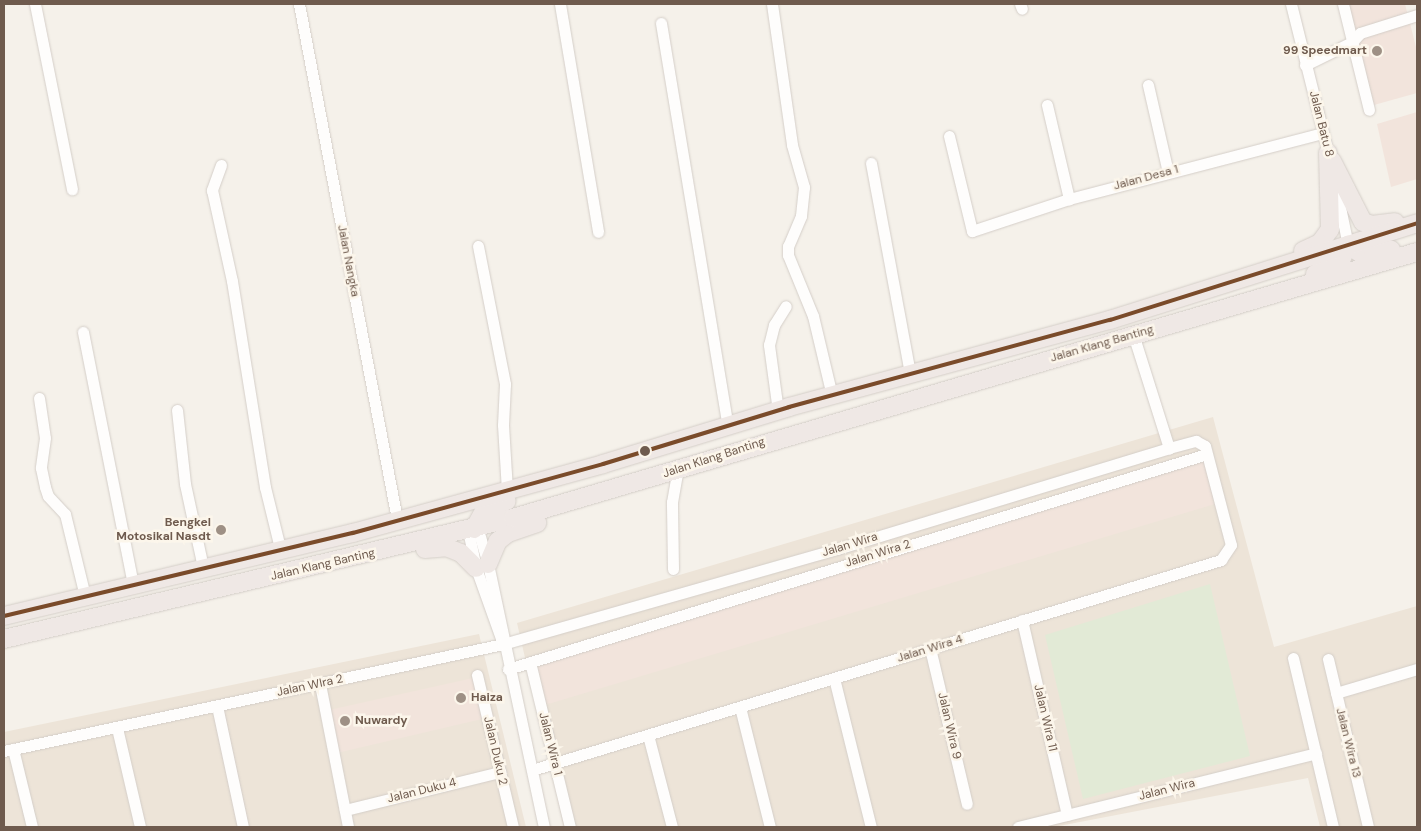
<!DOCTYPE html>
<style>
body{margin:0}
#map{position:relative;width:1421px;height:831px;overflow:hidden;background:#f5f1ea;font-family:"DM Sans",sans-serif}
div>[style]{position:absolute}
.residential>*{inset:0;background:#ede4d8}
.commercial>*{inset:0;background:#f2e4dc}
.green>*{inset:0;background:#e2ead6}
.roads{filter:drop-shadow(0 0 1px #d4cec8) drop-shadow(0 0 1px #d4cec8)}
.minor>*{height:11px;margin:-5.5px;padding:0 5.5px;transform-origin:5.5px;border-radius:5.5px;background:#fefdfc}
.highway>*{height:18px;margin:-9px;padding:0 9px;transform-origin:9px;border-radius:9px;background:#efe8e5}
.bus-1>*{height:4px;margin:-2px;padding:0 2px;transform-origin:2px;border-radius:2px;background:#7a4b2a}
.dots>*{width:14px;height:14px;translate:-50% -50%;box-sizing:border-box;border:2px solid #fcf6eb;border-radius:50%}
span{translate:-50% -50%;white-space:nowrap;text-align:center;line-height:1.15;-webkit-text-stroke:5px #fcf6eb;paint-order:stroke}
.poi-label{font-size:12px;color:#6f5b4e;font-weight:700}
.right{translate:-100% -50%;text-align:right}
.left{translate:0 -50%;text-align:left}
.street-label{font-size:12px;color:#6f5b4e}
.frame{position:absolute;inset:0;border:5px solid #6f5b4e;pointer-events:none}
</style>
<div id="map">
<div class="residential">
<i style="clip-path:polygon(1213px 417px,1274px 647px,1417px 606px,1417px 827px,1320px 827px,1308px 778px,1054px 827px,564px 827px,517px 623px)"></i>
<i style="clip-path:polygon(479px 634px,526px 827px,4px 827px,4px 732px)"></i>
</div>
<div class="commercial">
<i style="clip-path:polygon(1348px 4px,1405px 4px,1417px 51px,1417px 93px,1374px 105px)"></i>
<i style="clip-path:polygon(1417px 112px,1417px 179px,1391px 187px,1377px 124px)"></i>
<i style="clip-path:polygon(1204px 459px,1215px 504px,545px 705px,536px 664px)"></i>
<i style="clip-path:polygon(473px 678px,482px 719px,337px 753px,329px 710px)"></i>
</div>
<div class="green">
<i style="clip-path:polygon(1210px 584px,1250px 756px,1083px 799px,1045px 635px)"></i>
</div>
<div class="roads">
<div class="minor">
<i style="left:35px;top:4px;width:189px;rotate:78.7deg"></i>
<i style="left:299px;top:4px;width:524px;rotate:79.23deg"></i>
<i style="left:560px;top:4px;width:231px;rotate:80.5deg"></i>
<i style="left:772px;top:4px;width:142px;rotate:81.9deg"></i>
<i style="left:792px;top:145px;width:44px;rotate:74.1deg"></i>
<i style="left:804px;top:187px;width:29px;rotate:96deg"></i>
<i style="left:801px;top:216px;width:33px;rotate:113deg"></i>
<i style="left:788px;top:246px;width:9px;rotate:90deg"></i>
<i style="left:788px;top:255px;width:66px;rotate:67.7deg"></i>
<i style="left:813px;top:316px;width:82px;rotate:76.6deg"></i>
<i style="left:1020px;top:4px;width:5px;rotate:68deg"></i>
<i style="left:1291px;top:4px;width:161px;rotate:76deg"></i>
<i style="left:1343px;top:4px;width:109px;rotate:76.2deg"></i>
<i style="left:661px;top:23px;width:410px;rotate:80.6deg"></i>
<i style="left:1305px;top:65px;width:52px;rotate:-26.1deg"></i>
<i style="left:1352px;top:42px;width:12px;rotate:-48deg"></i>
<i style="left:1360px;top:33px;width:60px;rotate:-17.5deg"></i>
<i style="left:1148px;top:85px;width:89px;rotate:77.1deg"></i>
<i style="left:1047px;top:105px;width:97px;rotate:76.8deg"></i>
<i style="left:949px;top:136px;width:98px;rotate:76.4deg"></i>
<i style="left:972px;top:231px;width:102px;rotate:-18.3deg"></i>
<i style="left:1069px;top:199px;width:262px;rotate:-14.6deg"></i>
<i style="left:871px;top:163px;width:215px;rotate:79.5deg"></i>
<i style="left:221px;top:165px;width:27px;rotate:110deg"></i>
<i style="left:212px;top:190px;width:93px;rotate:77.6deg"></i>
<i style="left:232px;top:281px;width:209px;rotate:80.9deg"></i>
<i style="left:265px;top:487px;width:63px;rotate:76.2deg"></i>
<i style="left:1335px;top:183px;width:63px;rotate:78.2deg"></i>
<i style="left:478px;top:246px;width:141px;rotate:78.9deg"></i>
<i style="left:505px;top:384px;width:41px;rotate:92.8deg"></i>
<i style="left:503px;top:425px;width:65px;rotate:86.5deg"></i>
<i style="left:83px;top:332px;width:257px;rotate:78.8deg"></i>
<i style="left:1133px;top:334px;width:120px;rotate:72.5deg"></i>
<i style="left:39px;top:398px;width:40px;rotate:81.5deg"></i>
<i style="left:45px;top:438px;width:30px;rotate:98deg"></i>
<i style="left:41px;top:468px;width:19px;rotate:78deg"></i>
<i style="left:45px;top:487px;width:9px;rotate:72deg"></i>
<i style="left:48px;top:496px;width:25px;rotate:47deg"></i>
<i style="left:65px;top:514px;width:84px;rotate:76.3deg"></i>
<i style="left:177px;top:410px;width:74px;rotate:83.8deg"></i>
<i style="left:185px;top:484px;width:85px;rotate:77.8deg"></i>
<i style="left:778px;top:411px;width:67px;rotate:-97.8deg"></i>
<i style="left:769px;top:345px;width:21px;rotate:-76deg"></i>
<i style="left:774px;top:325px;width:22px;rotate:-58deg"></i>
<i style="left:673px;top:569px;width:67px;rotate:-90.9deg"></i>
<i style="left:672px;top:502px;width:34px;rotate:-80deg"></i>
<i style="left:1022px;top:620px;width:200px;rotate:77deg"></i>
<i style="left:503px;top:644px;width:81px;rotate:-109.6deg"></i>
<i style="left:476px;top:568px;width:33px;rotate:-102deg"></i>
<i style="left:469px;top:536px;width:9px;rotate:-54deg"></i>
<i style="left:474px;top:529px;width:6px;rotate:39deg"></i>
<i style="left:479px;top:533px;width:32px;rotate:74deg"></i>
<i style="left:488px;top:564px;width:269px;rotate:78deg"></i>
<i style="left:930px;top:648px;width:160px;rotate:76.7deg"></i>
<i style="left:1293px;top:658px;width:174px;rotate:76.7deg"></i>
<i style="left:1328px;top:659px;width:173px;rotate:76.6deg"></i>
<i style="left:530px;top:662px;width:170px;rotate:76.4deg"></i>
<i style="left:508px;top:669px;width:731px;rotate:-17.1deg"></i>
<i style="left:477px;top:675px;width:156px;rotate:76.7deg"></i>
<i style="left:834px;top:678px;width:154px;rotate:76.1deg"></i>
<i style="left:320px;top:684px;width:146px;rotate:78.9deg"></i>
<i style="left:1336px;top:693px;width:84px;rotate:-16.5deg"></i>
<i style="left:217px;top:706px;width:124px;rotate:77.9deg"></i>
<i style="left:740px;top:707px;width:124px;rotate:76deg"></i>
<i style="left:117px;top:728px;width:102px;rotate:76.9deg"></i>
<i style="left:648px;top:735px;width:95px;rotate:75.4deg"></i>
<i style="left:13px;top:749px;width:80px;rotate:76.3deg"></i>
<i style="left:4px;top:751px;width:510px;rotate:-12.1deg"></i>
<i style="left:503px;top:644px;width:347px;rotate:-15.9deg"></i>
<i style="left:837px;top:549px;width:347px;rotate:-16.9deg"></i>
<i style="left:1169px;top:448px;width:28px;rotate:-15deg"></i>
<i style="left:1196px;top:441px;width:10px;rotate:29deg"></i>
<i style="left:1205px;top:446px;width:102px;rotate:75.3deg"></i>
<i style="left:1231px;top:545px;width:18px;rotate:124deg"></i>
<i style="left:1221px;top:560px;width:720px;rotate:163.05deg"></i>
<i style="left:345px;top:810px;width:160px;rotate:-13.8deg"></i>
<i style="left:1018px;top:827px;width:307px;rotate:-13.9deg"></i>
</div>
<div class="highway">
<i style="left:1332px;top:161px;width:68px;rotate:63.1deg"></i>
<i style="left:1363px;top:222px;width:9px;rotate:18deg"></i>
<i style="left:1372px;top:225px;width:23px;rotate:-7deg"></i>
<i style="left:1348px;top:245px;width:14px;rotate:34deg"></i>
<i style="left:1360px;top:253px;width:13px;rotate:9deg"></i>
<i style="left:1373px;top:255px;width:19px;rotate:-16deg"></i>
<i style="left:1303px;top:251px;width:19px;rotate:-25deg"></i>
<i style="left:1320px;top:243px;width:17px;rotate:-54deg"></i>
<i style="left:1330px;top:229px;width:76px;rotate:-91.5deg"></i>
<i style="left:1315px;top:274px;width:30px;rotate:-28deg"></i>
<i style="left:1341px;top:260px;width:17px;rotate:-65deg"></i>
<i style="left:474px;top:529px;width:23px;rotate:-61deg"></i>
<i style="left:485px;top:509px;width:23px;rotate:-20deg"></i>
<i style="left:425px;top:549px;width:21px;rotate:-5deg"></i>
<i style="left:446px;top:547px;width:16px;rotate:22deg"></i>
<i style="left:461px;top:553px;width:21px;rotate:45deg"></i>
<i style="left:488px;top:564px;width:25px;rotate:-67deg"></i>
<i style="left:498px;top:541px;width:13px;rotate:-39deg"></i>
<i style="left:508px;top:533px;width:31px;rotate:-19deg"></i>
<i style="left:4px;top:616px;width:359px;rotate:-13.4deg"></i>
<i style="left:353px;top:533px;width:259px;rotate:-15.4deg"></i>
<i style="left:603px;top:464px;width:195px;rotate:-17deg"></i>
<i style="left:789px;top:407px;width:333px;rotate:-15.2deg"></i>
<i style="left:1110px;top:320px;width:322px;rotate:-17.5deg"></i>
<i style="left:4px;top:639px;width:523px;rotate:-13.37deg"></i>
<i style="left:513px;top:518px;width:942px;rotate:-16.4deg"></i>
</div>
</div>
<div class="bus-1">
<i style="left:4px;top:616px;width:359px;rotate:-13.4deg"></i>
<i style="left:353px;top:533px;width:259px;rotate:-15.4deg"></i>
<i style="left:603px;top:464px;width:195px;rotate:-17deg"></i>
<i style="left:789px;top:407px;width:333px;rotate:-15.2deg"></i>
<i style="left:1110px;top:320px;width:322px;rotate:-17.5deg"></i>
</div>
<div class="dots">
<i style="left:1377px;top:51px;background:#9e9085"></i>
<i style="left:645px;top:451px;background:#6f5b4e"></i>
<i style="left:221px;top:530px;background:#9e9085"></i>
<i style="left:461px;top:698px;background:#9e9085"></i>
<i style="left:345px;top:721px;background:#9e9085"></i>
</div>
<div class="poi-label">
<span class="right" style="left:1367px;top:51px">99 Speedmart</span>
<span class="right" style="left:211px;top:530px">Bengkel<br>Motosikal Nasdt</span>
<span class="left" style="left:471px;top:698px">Haiza</span>
<span class="left" style="left:355px;top:721px">Nuwardy</span>
</div>
<div class="street-label">
<span style="left:1321px;top:124px;rotate:76deg">Jalan Batu 8</span>
<span style="left:1146px;top:178px;rotate:-15deg">Jalan Desa 1</span>
<span style="left:348px;top:261px;rotate:79deg">Jalan Nangka</span>
<span style="left:1102px;top:344px;rotate:-16deg">Jalan Klang Banting</span>
<span style="left:714px;top:458px;rotate:-18deg">Jalan Klang Banting</span>
<span style="left:850px;top:545px;rotate:-17deg">Jalan Wira</span>
<span style="left:878px;top:554px;rotate:-17deg">Jalan Wira 2</span>
<span style="left:323px;top:565px;rotate:-13deg">Jalan Klang Banting</span>
<span style="left:930px;top:649px;rotate:-17deg">Jalan Wira 4</span>
<span style="left:310px;top:686px;rotate:-12deg">Jalan WIra 2</span>
<span style="left:1045px;top:718px;rotate:77deg">Jalan Wira 11</span>
<span style="left:949px;top:726px;rotate:77deg">Jalan Wira 9</span>
<span style="left:1348px;top:743px;rotate:76deg">Jalan Wira 13</span>
<span style="left:550px;top:744px;rotate:76deg">Jalan Wira 1</span>
<span style="left:495px;top:751px;rotate:77deg">Jalan Duku 2</span>
<span style="left:1167px;top:790px;rotate:-14deg">Jalan Wira</span>
<span style="left:422px;top:791px;rotate:-14deg">Jalan Duku 4</span>
</div>
<div class="frame"></div>
</div>
